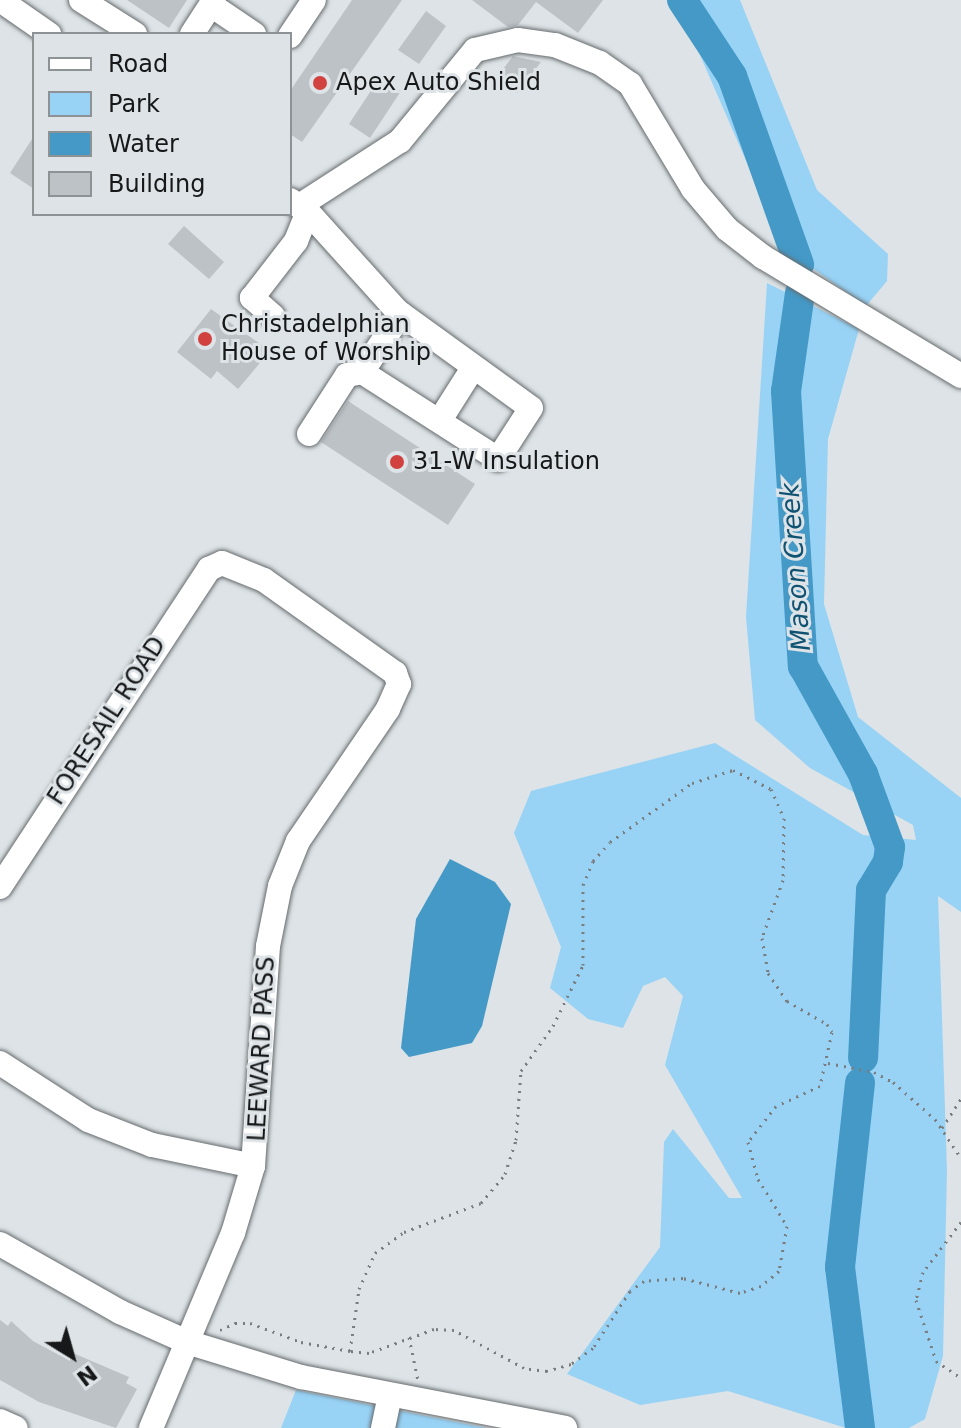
<!DOCTYPE html>
<style>
body{margin:0}
#map{position:relative;width:961px;height:1428px;overflow:hidden;background:#dde3e6;font-family:"DejaVu Sans",sans-serif}
div>[style]{position:absolute}
.green>*{inset:0;background:#98d3f6}
.water>*{inset:0;background:#4499c7}
.river>*{height:30px;margin:-15px;padding:0 15px;transform-origin:15px;border-radius:15px;background:#4499c7}
.building>*{inset:0;background:#bdc2c6}
.path>*{height:3px;margin-top:-1.5px;transform-origin:0;background:repeating-linear-gradient(90deg,#797d7f 0 2px,transparent 0 8px)}
.roads{filter:drop-shadow(0 0 2px #666b6e) drop-shadow(0 0 2px #666b6e)}
.minor>*{height:24px;margin:-12px;padding:0 12px;transform-origin:12px;border-radius:12px;background:#fff}
.dots>*{width:22px;height:22px;translate:-50% -50%;box-sizing:border-box;border:4px solid #dde3e6;border-radius:50%}
span{translate:-50% -50%;white-space:nowrap;text-align:center;line-height:1.15;-webkit-text-stroke:6px #dde3e6;paint-order:stroke}
.poi-label{font-size:24px;color:#161819}
.left{translate:0 -50%;text-align:left}
.street-label{font-size:24px;color:#161819}
.water-label{font-size:26px;color:#0f5272;font-style:italic}
.legend{position:absolute;left:32px;top:32px;width:260px;height:184px;box-sizing:border-box;background:#dde3e6;border:2px solid #8d9294;margin:0;padding:10px 14px;list-style:none;font-size:24px;color:#161819}
.legend li{display:flex;align-items:center;gap:16px;height:40px}
.legend b{width:40px;border:2px solid #8d9294}
.north{position:absolute;left:32px;top:1316px;width:80px;height:80px;-webkit-text-stroke:6px #dde3e6;paint-order:stroke;rotate:143deg;font-size:22px;font-weight:700;line-height:32px;text-align:center;color:#161819}
.north::after{content:'';display:block;margin:auto;width:28px;height:36px;background:#161819;clip-path:polygon(50% 0,100% 100%,50% 72%,0 100%)}
</style>
<div id="map">
<div class="green">
<i style="clip-path:polygon(676px 0,740px 0,817px 190px,888px 254px,887px 281px,866px 306px,784px 248px)"></i>
<i style="clip-path:polygon(767px 283px,859px 329px,828px 439px,824px 604px,858px 717px,961px 798px,961px 912px,938px 896px,947px 1170px,943px 1356px,925px 1419px,909px 1428px,846px 1428px,728px 1391px,640px 1405px,567px 1374px,660px 1247px,664px 1142px,673px 1129px,729px 1198px,742px 1198px,665px 1065px,683px 996px,665px 977px,643px 986px,623px 1028px,588px 1019px,550px 988px,561px 947px,514px 833px,531px 791px,715px 743px,863px 835px,916px 840px,913px 825px,810px 768px,755px 720px,746px 617px)"></i>
<i style="clip-path:polygon(296px 1390px,486px 1428px,281px 1428px)"></i>
</div>
<div class="water">
<i style="clip-path:polygon(450px 859px,495px 882px,511px 904px,482px 1026px,472px 1043px,409px 1057px,401px 1048px,416px 919px)"></i>
</div>
<div class="river">
<i style="left:682px;top:0;width:91px;rotate:56.7deg"></i>
<i style="left:732px;top:76px;width:200px;rotate:70.4deg"></i>
<i style="left:800px;top:293px;width:99px;rotate:98.1deg"></i>
<i style="left:786px;top:391px;width:276px;rotate:86.5deg"></i>
<i style="left:803px;top:666px;width:124px;rotate:60.9deg"></i>
<i style="left:863px;top:774px;width:78px;rotate:69.7deg"></i>
<i style="left:890px;top:847px;width:15px;rotate:98deg"></i>
<i style="left:888px;top:862px;width:33px;rotate:121deg"></i>
<i style="left:871px;top:890px;width:168px;rotate:92.7deg"></i>
<i style="left:860px;top:1083px;width:185px;rotate:96.2deg"></i>
<i style="left:840px;top:1267px;width:162px;rotate:82.9deg"></i>
</div>
<div class="building">
<i style="clip-path:polygon(127px 0,187px 0,169px 28px)"></i>
<i style="clip-path:polygon(352px 0,402px 0,302px 142px,290px 134px,290px 91px)"></i>
<i style="clip-path:polygon(472px 0,603px 0,578px 33px,536px 2px,518px 25px,508px 27px)"></i>
<i style="clip-path:polygon(426px 11px,446px 26px,419px 64px,398px 50px)"></i>
<i style="clip-path:polygon(513px 56px,541px 62px,517px 93px,497px 77px)"></i>
<i style="clip-path:polygon(380px 77px,401px 91px,370px 138px,349px 124px)"></i>
<i style="clip-path:polygon(34px 136px,34px 189px,10px 173px)"></i>
<i style="clip-path:polygon(184px 226px,224px 262px,209px 279px,168px 244px)"></i>
<i style="clip-path:polygon(211px 309px,270px 351px,238px 389px,217px 371px,211px 379px,177px 352px)"></i>
<i style="clip-path:polygon(348px 401px,475px 484px,448px 525px,321px 442px)"></i>
<i style="clip-path:polygon(0 1320px,8px 1326px,11px 1321px,33px 1341px,70px 1361px,73px 1353px,129px 1377px,126px 1383px,137px 1389px,116px 1428px,39px 1402px,0 1380px)"></i>
</div>
<div class="path">
<i style="left:733px;top:770px;width:42px;rotate:26.6deg"></i>
<i style="left:771px;top:789px;width:32px;rotate:66deg"></i>
<i style="left:784px;top:818px;width:62px;rotate:90.9deg"></i>
<i style="left:783px;top:880px;width:62px;rotate:109.9deg"></i>
<i style="left:762px;top:938px;width:36px;rotate:80deg"></i>
<i style="left:768px;top:973px;width:34px;rotate:56deg"></i>
<i style="left:787px;top:1001px;width:46px;rotate:29.9deg"></i>
<i style="left:827px;top:1024px;width:9px;rotate:58deg"></i>
<i style="left:832px;top:1032px;width:55px;rotate:102.5deg"></i>
<i style="left:820px;top:1086px;width:48px;rotate:155.6deg"></i>
<i style="left:776px;top:1106px;width:46px;rotate:127.9deg"></i>
<i style="left:748px;top:1142px;width:38px;rotate:75deg"></i>
<i style="left:758px;top:1179px;width:55px;rotate:58.3deg"></i>
<i style="left:787px;top:1226px;width:46px;rotate:100.1deg"></i>
<i style="left:779px;top:1271px;width:23px;rotate:140deg"></i>
<i style="left:761px;top:1286px;width:22px;rotate:162deg"></i>
<i style="left:740px;top:1293px;width:59px;rotate:-165.3deg"></i>
<i style="left:683px;top:1278px;width:39px;rotate:176deg"></i>
<i style="left:644px;top:1281px;width:17px;rotate:144deg"></i>
<i style="left:630px;top:1291px;width:68px;rotate:123deg"></i>
<i style="left:593px;top:1348px;width:27px;rotate:144deg"></i>
<i style="left:571px;top:1364px;width:25px;rotate:164deg"></i>
<i style="left:547px;top:1371px;width:23px;rotate:-173deg"></i>
<i style="left:524px;top:1368px;width:80px;rotate:-151.5deg"></i>
<i style="left:454px;top:1330px;width:20px;rotate:-177deg"></i>
<i style="left:434px;top:1329px;width:69px;rotate:159.7deg"></i>
<i style="left:369px;top:1353px;width:19px;rotate:-174deg"></i>
<i style="left:350px;top:1351px;width:63px;rotate:-81.7deg"></i>
<i style="left:359px;top:1289px;width:39px;rotate:-66deg"></i>
<i style="left:375px;top:1253px;width:36px;rotate:-36deg"></i>
<i style="left:404px;top:1232px;width:82px;rotate:-20.6deg"></i>
<i style="left:481px;top:1203px;width:38px;rotate:-50deg"></i>
<i style="left:505px;top:1174px;width:36px;rotate:-72deg"></i>
<i style="left:516px;top:1140px;width:69px;rotate:-85.9deg"></i>
<i style="left:521px;top:1071px;width:55px;rotate:-54.6deg"></i>
<i style="left:553px;top:1026px;width:68px;rotate:-63.8deg"></i>
<i style="left:583px;top:965px;width:80px;rotate:-90deg"></i>
<i style="left:583px;top:885px;width:26px;rotate:-67deg"></i>
<i style="left:593px;top:861px;width:25px;rotate:-48deg"></i>
<i style="left:610px;top:842px;width:101px;rotate:-35.7deg"></i>
<i style="left:692px;top:783px;width:43px;rotate:-17.6deg"></i>
<i style="left:828px;top:1063px;width:47px;rotate:11.1deg"></i>
<i style="left:874px;top:1072px;width:21px;rotate:28deg"></i>
<i style="left:893px;top:1082px;width:56px;rotate:41.4deg"></i>
<i style="left:935px;top:1119px;width:47px;rotate:56.3deg"></i>
<i style="left:942px;top:1128px;width:35px;rotate:-57deg"></i>
<i style="left:961px;top:1222px;width:63px;rotate:127.2deg"></i>
<i style="left:923px;top:1272px;width:29px;rotate:104deg"></i>
<i style="left:916px;top:1300px;width:64px;rotate:71.8deg"></i>
<i style="left:936px;top:1361px;width:30px;rotate:34deg"></i>
<i style="left:220px;top:1330px;width:17px;rotate:-25deg"></i>
<i style="left:235px;top:1323px;width:15px"></i>
<i style="left:250px;top:1323px;width:54px;rotate:20.4deg"></i>
<i style="left:301px;top:1342px;width:50px;rotate:10.4deg"></i>
<i style="left:409px;top:1337px;width:44px;rotate:78.2deg"></i>
</div>
<div class="roads">
<div class="minor">
<i style="left:0;top:0;width:60px;rotate:34.8deg"></i>
<i style="left:81px;top:0;width:64px;rotate:32.2deg"></i>
<i style="left:211px;top:5px;width:52px;rotate:34deg"></i>
<i style="left:192px;top:34px;width:40px;rotate:-57.1deg"></i>
<i style="left:290px;top:36px;width:43px;rotate:-56.3deg"></i>
<i style="left:290px;top:200px;width:22px;rotate:34deg"></i>
<i style="left:308px;top:212px;width:133px;rotate:48deg"></i>
<i style="left:397px;top:311px;width:165px;rotate:35.9deg"></i>
<i style="left:531px;top:408px;width:61px;rotate:122.9deg"></i>
<i style="left:498px;top:459px;width:161px;rotate:-147.4deg"></i>
<i style="left:362px;top:372px;width:70px;rotate:-56.1deg"></i>
<i style="left:299px;top:206px;width:120px;rotate:-32.8deg"></i>
<i style="left:400px;top:141px;width:118px;rotate:-50.5deg"></i>
<i style="left:475px;top:50px;width:44px;rotate:-13.1deg"></i>
<i style="left:518px;top:40px;width:37px;rotate:8deg"></i>
<i style="left:555px;top:45px;width:48px;rotate:21.8deg"></i>
<i style="left:600px;top:63px;width:37px;rotate:35deg"></i>
<i style="left:630px;top:84px;width:122px;rotate:59deg"></i>
<i style="left:693px;top:189px;width:52px;rotate:49.6deg"></i>
<i style="left:727px;top:229px;width:46px;rotate:37.9deg"></i>
<i style="left:763px;top:257px;width:231px;rotate:31deg"></i>
<i style="left:273px;top:316px;width:28px;rotate:-139deg"></i>
<i style="left:252px;top:298px;width:72px;rotate:-52.3deg"></i>
<i style="left:296px;top:241px;width:31px;rotate:-68deg"></i>
<i style="left:440px;top:420px;width:62px;rotate:-57.6deg"></i>
<i style="left:309px;top:434px;width:70px;rotate:-57.2deg"></i>
<i style="left:347px;top:375px;width:15px;rotate:-11deg"></i>
<i style="left:0;top:887px;width:381px;rotate:-56.7deg"></i>
<i style="left:209px;top:569px;width:14px;rotate:-25deg"></i>
<i style="left:222px;top:563px;width:45px;rotate:22deg"></i>
<i style="left:264px;top:580px;width:161px;rotate:35.4deg"></i>
<i style="left:395px;top:673px;width:12px;rotate:70deg"></i>
<i style="left:399px;top:684px;width:27px;rotate:114deg"></i>
<i style="left:388px;top:709px;width:160px;rotate:124.3deg"></i>
<i style="left:298px;top:841px;width:48px;rotate:111.8deg"></i>
<i style="left:280px;top:886px;width:61px;rotate:101.3deg"></i>
<i style="left:268px;top:946px;width:221px;rotate:93.9deg"></i>
<i style="left:253px;top:1166px;width:70px;rotate:106.6deg"></i>
<i style="left:233px;top:1233px;width:212px;rotate:112.8deg"></i>
<i style="left:0;top:1063px;width:105px;rotate:32.9deg"></i>
<i style="left:88px;top:1120px;width:69px;rotate:21.3deg"></i>
<i style="left:152px;top:1145px;width:103px;rotate:11.7deg"></i>
<i style="left:0;top:1244px;width:138px;rotate:29.5deg"></i>
<i style="left:120px;top:1312px;width:73px;rotate:24.1deg"></i>
<i style="left:187px;top:1342px;width:119px;rotate:17.1deg"></i>
<i style="left:301px;top:1377px;width:269px;rotate:10.9deg"></i>
<i style="left:0;top:1421px;width:17px;rotate:24deg"></i>
<i style="left:383px;top:1428px;width:33px;rotate:-78deg"></i>
</div>
</div>
<div class="dots">
<i style="left:320px;top:83px;background:#d0413f"></i>
<i style="left:205px;top:339px;background:#d0413f"></i>
<i style="left:397px;top:462px;background:#d0413f"></i>
</div>
<div class="poi-label">
<span class="left" style="left:336px;top:83px">Apex Auto Shield</span>
<span class="left" style="left:221px;top:339px">Christadelphian<br>House of Worship</span>
<span class="left" style="left:413px;top:462px">31-W Insulation</span>
</div>
<div class="street-label">
<span style="left:107px;top:721px;rotate:-57deg">FORESAIL ROAD</span>
<span style="left:262px;top:1049px;rotate:-87deg">LEEWARD PASS</span>
</div>
<div class="water-label">
<span style="left:796px;top:567px;rotate:-94deg">Mason Creek</span>
</div>
<ul class="legend">
<li><b style="height:10px;background:#fff"></b>Road</li>
<li><b style="height:22px;background:#98d3f6"></b>Park</li>
<li><b style="height:22px;background:#4499c7"></b>Water</li>
<li><b style="height:22px;background:#bdc2c6"></b>Building</li>
</ul>
<div class="north">N</div>
</div>
